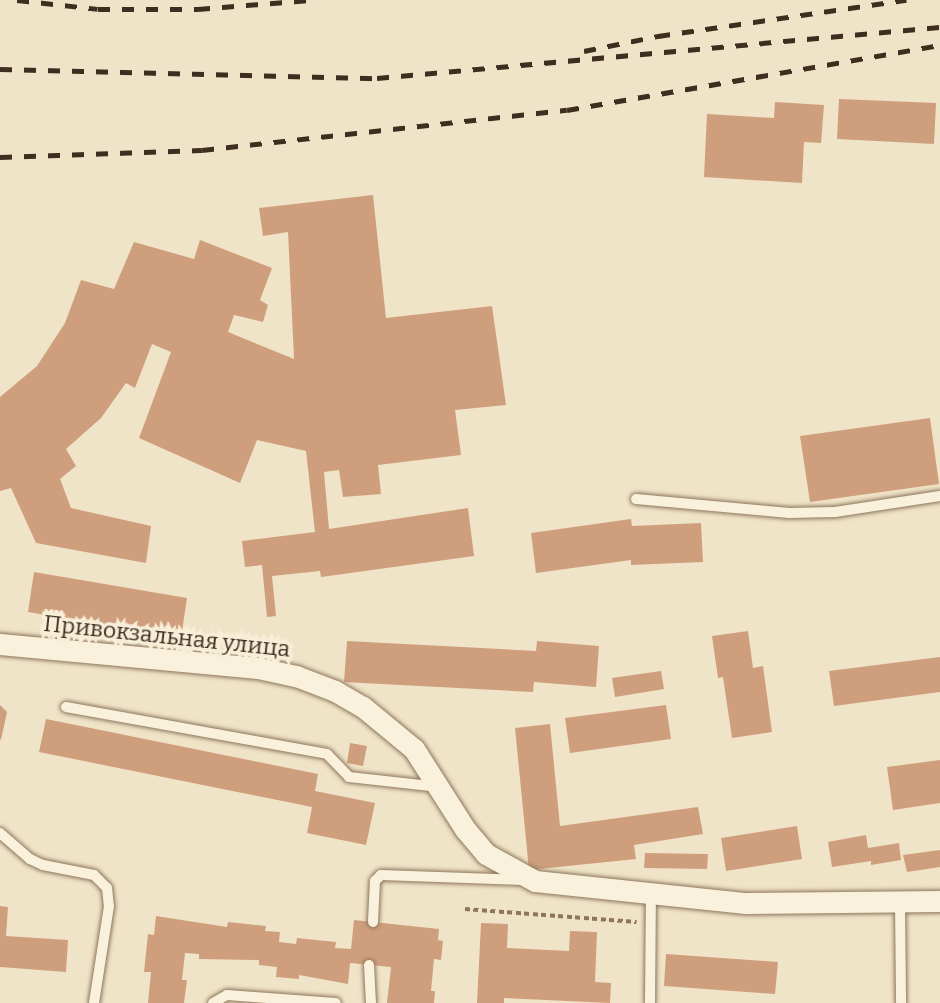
<!DOCTYPE html>
<meta charset="utf-8">
<style>
body{margin:0}
#map{position:relative;width:940px;height:1003px;overflow:hidden;background:#f0e4c8;font-family:Bitter,serif}
div>[style]{position:absolute}
.building>*{inset:0;background:#cf9f7d}
.path>*{height:3.5px;margin-top:-1.75px;transform-origin:0;background:repeating-linear-gradient(90deg,#8d765c 0 5px,transparent 0 8.5px)}
.roads{filter:drop-shadow(0 0 2px #8d765c) drop-shadow(0 0 2px #8d765c)}
.service>*{height:10px;margin:-5px;padding:0 5px;transform-origin:5px;border-radius:5px;background:#faf1dc}
.minor>*{height:21px;margin:-10.5px;padding:0 10.5px;transform-origin:10.5px;border-radius:10.5px;background:#faf1dc}
.rail>*{height:5px;margin-top:-2.5px;transform-origin:0;background:repeating-linear-gradient(90deg,#3d2e20 0 12px,transparent 0 24px)}
span{translate:-50% -50%;white-space:nowrap;text-align:center;line-height:1.15;-webkit-text-stroke:7px #f7eed8;paint-order:stroke}
.street-label{font-size:23px;color:#3d2e20}
</style>
<div id="map">
<div class="building">
<i style="clip-path:polygon(839px 99px,936px 103px,934px 144px,837px 139px)"></i>
<i style="clip-path:polygon(775px 102px,824px 105px,821px 143px,804px 142px,802px 183px,704px 177px,707px 114px,774px 118px)"></i>
<i style="clip-path:polygon(373px 195px,386px 318px,492px 306px,506px 405px,455px 410px,461px 455px,378px 465px,381px 494px,343px 497px,339px 470px,324px 472px,329px 529px,468px 508px,474px 556px,321px 577px,320px 571px,272px 576px,276px 616px,267px 617px,262px 565px,245px 567px,242px 541px,315px 532px,306px 451px,257px 440px,240px 483px,139px 438px,171px 352px,152px 344px,135px 388px,126px 383px,101px 418px,66px 449px,76px 466px,60px 479px,71px 508px,151px 526px,146px 563px,36px 543px,11px 488px,0 491px,0 397px,37px 366px,65px 323px,81px 280px,114px 289px,134px 242px,194px 259px,200px 240px,272px 268px,260px 300px,268px 305px,263px 322px,234px 315px,228px 332px,294px 359px,288px 232px,263px 236px,259px 208px)"></i>
<i style="clip-path:polygon(930px 418px,939px 484px,810px 502px,800px 436px)"></i>
<i style="clip-path:polygon(631px 519px,632px 526px,701px 523px,703px 562px,631px 565px,631px 560px,536px 573px,531px 533px)"></i>
<i style="clip-path:polygon(34px 572px,187px 598px,181px 638px,28px 612px)"></i>
<i style="clip-path:polygon(748px 631px,753px 668px,763px 666px,772px 732px,732px 738px,723px 677px,718px 678px,712px 636px)"></i>
<i style="clip-path:polygon(347px 641px,536px 651px,537px 641px,599px 646px,596px 687px,534px 682px,533px 692px,344px 682px)"></i>
<i style="clip-path:polygon(940px 657px,940px 692px,834px 706px,829px 671px)"></i>
<i style="clip-path:polygon(661px 671px,664px 689px,615px 697px,612px 678px)"></i>
<i style="clip-path:polygon(0 705px,7px 712px,1px 740px,0 739px)"></i>
<i style="clip-path:polygon(666px 705px,671px 739px,570px 753px,565px 718px)"></i>
<i style="clip-path:polygon(46px 719px,318px 774px,315px 791px,375px 803px,366px 845px,307px 833px,312px 807px,39px 752px)"></i>
<i style="clip-path:polygon(550px 724px,560px 826px,698px 807px,703px 834px,634px 845px,636px 859px,529px 870px,515px 728px)"></i>
<i style="clip-path:polygon(350px 743px,367px 746px,363px 766px,347px 763px)"></i>
<i style="clip-path:polygon(940px 760px,940px 803px,893px 810px,887px 767px)"></i>
<i style="clip-path:polygon(797px 826px,802px 859px,726px 871px,721px 838px)"></i>
<i style="clip-path:polygon(866px 835px,868px 848px,899px 843px,901px 860px,871px 865px,871px 861px,832px 867px,828px 842px)"></i>
<i style="clip-path:polygon(940px 850px,940px 867px,907px 872px,903px 855px)"></i>
<i style="clip-path:polygon(645px 853px,708px 854px,707px 869px,644px 868px)"></i>
<i style="clip-path:polygon(0 906px,8px 907px,6px 936px,68px 940px,66px 972px,0 967px)"></i>
<i style="clip-path:polygon(156px 916px,227px 927px,228px 922px,266px 926px,265px 931px,280px 932px,279px 942px,296px 944px,297px 938px,336px 942px,335px 948px,351px 949px,354px 920px,439px 929px,438px 940px,443px 941px,441px 960px,434px 959px,431px 991px,435px 991px,434px 1003px,387px 1003px,391px 967px,350px 963px,348px 984px,299px 975px,299px 979px,276px 977px,277px 967px,259px 965px,259px 960px,199px 959px,199px 954px,185px 953px,182px 980px,187px 980px,184px 1003px,148px 1003px,151px 972px,144px 972px,148px 934px,154px 935px)"></i>
<i style="clip-path:polygon(481px 923px,508px 924px,507px 948px,569px 951px,570px 931px,597px 932px,595px 982px,611px 983px,610px 1003px,504px 998px,504px 1003px,477px 1003px)"></i>
<i style="clip-path:polygon(666px 954px,778px 962px,775px 994px,664px 986px)"></i>
</div>
<div class="path">
<i style="left:465px;top:909px;width:172px;rotate:4.3deg"></i>
</div>
<div class="roads">
<div class="service">
<i style="left:636px;top:499px;width:154px;rotate:5.2deg"></i>
<i style="left:789px;top:513px;width:46px;rotate:-1.2deg"></i>
<i style="left:835px;top:512px;width:106px;rotate:-8.7deg"></i>
<i style="left:66px;top:707px;width:265px;rotate:10.2deg"></i>
<i style="left:327px;top:754px;width:32px;rotate:46deg"></i>
<i style="left:349px;top:777px;width:91px;rotate:6.3deg"></i>
<i style="left:0;top:833px;width:40px;rotate:41deg"></i>
<i style="left:30px;top:859px;width:14px;rotate:25deg"></i>
<i style="left:43px;top:865px;width:52px;rotate:11.1deg"></i>
<i style="left:94px;top:875px;width:18px;rotate:45deg"></i>
<i style="left:107px;top:888px;width:18px;rotate:84deg"></i>
<i style="left:109px;top:906px;width:98px;rotate:98.8deg"></i>
<i style="left:900px;top:902px;width:101px;rotate:89.4deg"></i>
<i style="left:373px;top:922px;width:41px;rotate:-87.2deg"></i>
<i style="left:375px;top:881px;width:8px;rotate:-45deg"></i>
<i style="left:381px;top:875px;width:143px;rotate:2deg"></i>
<i style="left:369px;top:965px;width:38px;rotate:87deg"></i>
<i style="left:213px;top:1003px;width:16px;rotate:-30deg"></i>
<i style="left:227px;top:995px;width:109px;rotate:4.2deg"></i>
<i style="left:650px;top:1003px;width:108px;rotate:-89.5deg"></i>
</div>
<div class="minor">
<i style="left:0;top:644px;width:259px;rotate:5.3deg"></i>
<i style="left:258px;top:668px;width:39px;rotate:12deg"></i>
<i style="left:296px;top:676px;width:42px;rotate:21deg"></i>
<i style="left:335px;top:691px;width:32px;rotate:30deg"></i>
<i style="left:363px;top:707px;width:66px;rotate:39.5deg"></i>
<i style="left:414px;top:749px;width:95px;rotate:57.5deg"></i>
<i style="left:465px;top:829px;width:33px;rotate:50deg"></i>
<i style="left:486px;top:854px;width:56px;rotate:28.9deg"></i>
<i style="left:535px;top:881px;width:212px;rotate:6deg"></i>
<i style="left:746px;top:903px;width:194px;rotate:-0.6deg"></i>
</div>
</div>
<div class="rail">
<i style="left:17px;top:0;width:81px;rotate:6.3deg"></i>
<i style="left:98px;top:9px;width:100px"></i>
<i style="left:198px;top:9px;width:113px;rotate:-4.6deg"></i>
<i style="left:584px;top:51px;width:76px;rotate:-11.5deg"></i>
<i style="left:658px;top:36px;width:251px;rotate:-8.3deg"></i>
<i style="left:0;top:69px;width:377px;rotate:1.4deg"></i>
<i style="left:377px;top:78px;width:565px;rotate:-5.18deg"></i>
<i style="left:0;top:157px;width:202px;rotate:-2deg"></i>
<i style="left:202px;top:150px;width:367px;rotate:-6.3deg"></i>
<i style="left:567px;top:110px;width:379px;rotate:-9.9deg"></i>
</div>
<div class="street-label">
<span style="left:167px;top:636px;rotate:6deg">Привокзальная улица</span>
</div>
</div>
